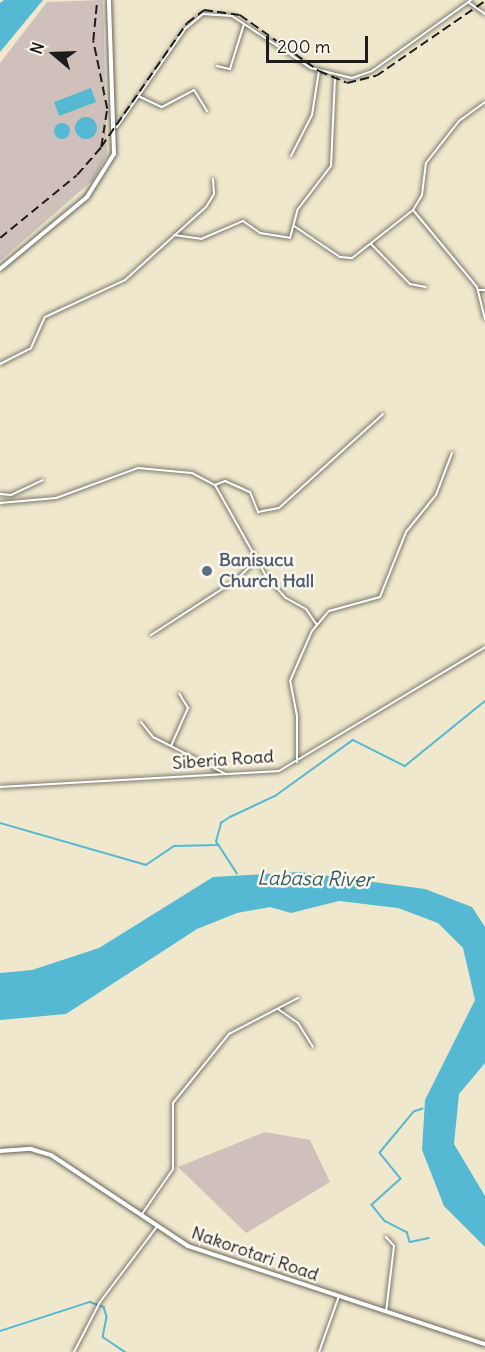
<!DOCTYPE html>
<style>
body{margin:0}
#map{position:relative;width:485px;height:1352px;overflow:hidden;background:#efe8cc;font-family:Delius,sans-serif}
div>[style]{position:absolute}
.industrial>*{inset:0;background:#cfc0bb}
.water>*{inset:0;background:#55b9d3}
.round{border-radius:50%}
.stream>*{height:1.5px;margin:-0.75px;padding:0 0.75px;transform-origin:0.75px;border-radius:0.75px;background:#55b9d3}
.roads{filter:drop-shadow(0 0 2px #66635a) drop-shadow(0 0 2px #66635a)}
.street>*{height:2px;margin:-1px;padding:0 1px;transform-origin:1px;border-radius:1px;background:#fff}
.secondary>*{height:4px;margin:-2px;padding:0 2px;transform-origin:2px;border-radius:2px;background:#fff}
.rail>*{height:1.5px;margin-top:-0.75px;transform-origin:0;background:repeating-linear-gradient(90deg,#1c1c1c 0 9px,transparent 0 13.5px)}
.dots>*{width:16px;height:16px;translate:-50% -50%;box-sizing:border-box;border:3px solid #fbf7ec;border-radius:50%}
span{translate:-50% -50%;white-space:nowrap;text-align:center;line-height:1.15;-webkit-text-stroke:5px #fbf7ec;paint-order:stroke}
.service-label{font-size:18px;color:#4e5e75;font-weight:700}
.left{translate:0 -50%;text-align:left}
.street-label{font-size:18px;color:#1c1c1c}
.water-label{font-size:20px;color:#335b65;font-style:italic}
.north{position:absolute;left:24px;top:24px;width:60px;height:60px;-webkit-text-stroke:4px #fbf7ec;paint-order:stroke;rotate:289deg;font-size:16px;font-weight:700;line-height:24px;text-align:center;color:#1c1c1c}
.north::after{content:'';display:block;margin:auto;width:21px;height:27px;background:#1c1c1c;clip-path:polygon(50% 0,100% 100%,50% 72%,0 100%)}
.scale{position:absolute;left:266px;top:36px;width:102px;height:27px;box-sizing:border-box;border:3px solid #1c1c1c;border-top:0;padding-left:8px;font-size:18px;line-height:21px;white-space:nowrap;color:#1c1c1c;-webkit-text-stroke:4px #fbf7ec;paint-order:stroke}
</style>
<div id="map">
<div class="industrial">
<i style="clip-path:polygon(103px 0,107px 155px,93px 180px,0 261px,0 63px,47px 2px)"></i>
<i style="clip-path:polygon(265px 1132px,310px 1140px,330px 1182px,246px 1233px,178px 1167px)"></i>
</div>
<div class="water">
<i style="clip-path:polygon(4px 0,43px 0,0 52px,0 3px)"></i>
<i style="clip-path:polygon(91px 88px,96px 102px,59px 116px,54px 102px)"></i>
<i class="round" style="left:75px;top:117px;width:22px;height:22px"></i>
<i class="round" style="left:54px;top:123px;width:16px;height:16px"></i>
<i style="clip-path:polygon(300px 872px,425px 889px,472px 907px,485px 927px,485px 1063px,459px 1094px,454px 1144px,485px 1196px,485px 1247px,444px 1206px,422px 1150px,425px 1100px,475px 1000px,463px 948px,438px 923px,398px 908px,339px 901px,291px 913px,270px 907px,237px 913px,197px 929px,66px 1014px,0 1020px,0 973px,32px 970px,99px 948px,213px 877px)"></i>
</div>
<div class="stream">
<i style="left:0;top:823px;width:152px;rotate:16deg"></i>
<i style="left:146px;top:865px;width:34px;rotate:-34deg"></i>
<i style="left:174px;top:846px;width:43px;rotate:-1.3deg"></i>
<i style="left:237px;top:874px;width:38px;rotate:-123deg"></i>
<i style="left:216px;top:842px;width:20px;rotate:-75deg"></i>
<i style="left:221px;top:823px;width:11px;rotate:-34deg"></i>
<i style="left:230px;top:817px;width:50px;rotate:-25deg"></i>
<i style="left:275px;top:796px;width:96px;rotate:-35.7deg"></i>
<i style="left:353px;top:740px;width:58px;rotate:26.6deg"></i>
<i style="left:405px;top:766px;width:103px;rotate:-39.1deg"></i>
<i style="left:423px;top:1109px;width:9px;rotate:162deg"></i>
<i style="left:414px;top:1112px;width:53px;rotate:129.7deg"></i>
<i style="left:380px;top:1153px;width:33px;rotate:51deg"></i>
<i style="left:401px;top:1179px;width:39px;rotate:138deg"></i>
<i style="left:372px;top:1205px;width:21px;rotate:51deg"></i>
<i style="left:385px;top:1221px;width:25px;rotate:27deg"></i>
<i style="left:407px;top:1232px;width:10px;rotate:73deg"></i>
<i style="left:410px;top:1242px;width:19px;rotate:-12deg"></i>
<i style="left:0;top:1331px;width:95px;rotate:-17.9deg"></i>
<i style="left:90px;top:1302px;width:15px;rotate:20deg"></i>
<i style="left:104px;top:1307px;width:10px;rotate:73deg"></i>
<i style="left:107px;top:1317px;width:20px;rotate:101deg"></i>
<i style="left:103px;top:1337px;width:27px;rotate:34deg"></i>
</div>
<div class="roads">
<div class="street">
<i style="left:468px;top:2px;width:21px;rotate:35deg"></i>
<i style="left:217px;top:66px;width:13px;rotate:13deg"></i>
<i style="left:230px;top:69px;width:47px;rotate:-72.7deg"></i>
<i style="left:138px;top:96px;width:26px;rotate:25deg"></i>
<i style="left:162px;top:107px;width:36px;rotate:-28deg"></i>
<i style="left:194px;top:90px;width:25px;rotate:58deg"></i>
<i style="left:117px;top:127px;width:119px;rotate:-55.2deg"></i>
<i style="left:185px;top:29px;width:23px;rotate:-40deg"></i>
<i style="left:203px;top:14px;width:29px;rotate:4deg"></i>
<i style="left:232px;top:16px;width:95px;rotate:33.4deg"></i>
<i style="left:311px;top:68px;width:42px;rotate:13.7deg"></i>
<i style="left:352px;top:78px;width:21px;rotate:-19deg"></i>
<i style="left:372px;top:71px;width:122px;rotate:-35.6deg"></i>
<i style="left:291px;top:156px;width:46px;rotate:-62.9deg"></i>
<i style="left:312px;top:115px;width:45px;rotate:-81deg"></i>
<i style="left:413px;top:210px;width:100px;rotate:50.3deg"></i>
<i style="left:477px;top:287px;width:33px;rotate:76deg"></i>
<i style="left:294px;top:226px;width:55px;rotate:34deg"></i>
<i style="left:340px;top:257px;width:12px;rotate:5deg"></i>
<i style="left:352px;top:258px;width:78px;rotate:-38.2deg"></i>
<i style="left:413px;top:210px;width:17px;rotate:-59deg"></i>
<i style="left:422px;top:195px;width:32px;rotate:-83deg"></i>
<i style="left:426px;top:163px;width:53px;rotate:-51.8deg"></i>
<i style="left:459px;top:121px;width:32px;rotate:-36deg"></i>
<i style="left:174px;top:235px;width:27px;rotate:8deg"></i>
<i style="left:201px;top:239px;width:46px;rotate:-23.2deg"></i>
<i style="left:243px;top:221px;width:21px;rotate:35deg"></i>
<i style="left:260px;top:233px;width:30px;rotate:9deg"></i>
<i style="left:290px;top:238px;width:30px;rotate:-75deg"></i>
<i style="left:298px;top:209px;width:54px;rotate:-52.5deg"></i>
<i style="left:331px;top:166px;width:89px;rotate:-87.4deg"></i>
<i style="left:371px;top:244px;width:56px;rotate:45.7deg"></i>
<i style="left:410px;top:284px;width:16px;rotate:11deg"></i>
<i style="left:478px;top:290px;width:7px"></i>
<i style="left:0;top:364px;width:35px;rotate:-27deg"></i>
<i style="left:31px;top:348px;width:34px;rotate:-66deg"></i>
<i style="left:45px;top:317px;width:88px;rotate:-24.8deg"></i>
<i style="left:125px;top:280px;width:109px;rotate:-42deg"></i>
<i style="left:206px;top:207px;width:15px;rotate:-58deg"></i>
<i style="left:214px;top:194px;width:15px;rotate:-94deg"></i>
<i style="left:215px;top:485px;width:11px;rotate:-22deg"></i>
<i style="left:225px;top:481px;width:27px;rotate:24deg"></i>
<i style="left:250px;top:492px;width:22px;rotate:68deg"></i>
<i style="left:258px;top:512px;width:21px;rotate:-11deg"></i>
<i style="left:279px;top:508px;width:140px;rotate:-42.1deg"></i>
<i style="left:0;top:494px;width:11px;rotate:5deg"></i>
<i style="left:11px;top:495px;width:35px;rotate:-25deg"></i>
<i style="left:0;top:503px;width:56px;rotate:-5.1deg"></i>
<i style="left:56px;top:498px;width:87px;rotate:-20.1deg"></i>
<i style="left:138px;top:468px;width:54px;rotate:5.3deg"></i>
<i style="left:192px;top:473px;width:26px;rotate:28deg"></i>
<i style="left:215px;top:485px;width:104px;rotate:60.7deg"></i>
<i style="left:266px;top:576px;width:30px;rotate:48deg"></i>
<i style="left:286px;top:598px;width:23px;rotate:29deg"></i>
<i style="left:306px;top:609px;width:18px;rotate:56deg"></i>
<i style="left:151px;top:635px;width:101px;rotate:-32.9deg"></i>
<i style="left:236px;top:580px;width:28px;rotate:-44deg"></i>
<i style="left:141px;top:722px;width:19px;rotate:51deg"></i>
<i style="left:153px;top:737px;width:82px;rotate:26.9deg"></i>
<i style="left:171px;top:746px;width:42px;rotate:-65.9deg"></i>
<i style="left:188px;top:708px;width:17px;rotate:-121deg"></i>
<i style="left:297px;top:762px;width:46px;rotate:-90deg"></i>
<i style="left:297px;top:716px;width:36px;rotate:-101deg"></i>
<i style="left:290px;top:681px;width:55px;rotate:-66.3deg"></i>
<i style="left:312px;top:631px;width:26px;rotate:-50deg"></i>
<i style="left:329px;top:611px;width:53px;rotate:-15.4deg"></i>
<i style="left:380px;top:597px;width:70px;rotate:-68.2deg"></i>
<i style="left:406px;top:532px;width:48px;rotate:-51deg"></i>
<i style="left:436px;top:495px;width:45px;rotate:-69.1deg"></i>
<i style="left:0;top:787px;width:279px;rotate:-3.3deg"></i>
<i style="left:279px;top:771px;width:240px;rotate:-31deg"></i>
<i style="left:278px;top:1009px;width:24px;rotate:35deg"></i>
<i style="left:298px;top:1023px;width:28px;rotate:58deg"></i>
<i style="left:142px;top:1214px;width:55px;rotate:-55.4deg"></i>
<i style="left:173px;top:1169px;width:66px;rotate:-90deg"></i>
<i style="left:173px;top:1103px;width:89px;rotate:-50.9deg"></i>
<i style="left:229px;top:1034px;width:78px;rotate:-27.6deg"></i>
<i style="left:386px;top:1237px;width:12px;rotate:48deg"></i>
<i style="left:394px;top:1246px;width:66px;rotate:96.9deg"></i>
<i style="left:74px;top:1352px;width:56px;rotate:-62.5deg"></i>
<i style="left:100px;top:1302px;width:93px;rotate:-52.9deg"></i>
<i style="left:319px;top:1352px;width:59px;rotate:-70.3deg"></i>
</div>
<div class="secondary">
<i style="left:0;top:269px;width:113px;rotate:-39.6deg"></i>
<i style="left:87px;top:197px;width:51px;rotate:-57.9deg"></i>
<i style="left:114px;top:154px;width:154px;rotate:-91.9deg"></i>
<i style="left:0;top:1151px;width:31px;rotate:-4deg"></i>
<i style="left:31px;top:1149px;width:21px;rotate:17deg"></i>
<i style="left:51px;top:1155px;width:164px;rotate:33.6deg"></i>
<i style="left:188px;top:1246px;width:313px;rotate:18.3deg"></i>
</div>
</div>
<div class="rail">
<i style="left:101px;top:147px;width:151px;rotate:-55.3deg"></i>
<i style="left:187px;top:23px;width:21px;rotate:-37deg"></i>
<i style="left:204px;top:10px;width:36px;rotate:8deg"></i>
<i style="left:240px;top:15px;width:97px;rotate:35.3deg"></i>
<i style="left:319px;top:71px;width:30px;rotate:23deg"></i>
<i style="left:347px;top:83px;width:30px;rotate:-14deg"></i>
<i style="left:376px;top:76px;width:132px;rotate:-34.5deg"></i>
<i style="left:0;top:238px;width:99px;rotate:-39.3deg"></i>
<i style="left:77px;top:175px;width:37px;rotate:-49deg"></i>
<i style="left:101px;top:147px;width:38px;rotate:-81deg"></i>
<i style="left:107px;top:109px;width:69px;rotate:-101.6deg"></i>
<i style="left:93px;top:41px;width:41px;rotate:-84.4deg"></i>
</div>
<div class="dots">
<i style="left:207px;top:571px;background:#5c6f8a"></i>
</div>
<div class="service-label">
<span class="left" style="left:219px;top:571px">Banisucu<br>Church Hall</span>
</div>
<div class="street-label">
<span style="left:223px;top:760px;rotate:-4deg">Siberia Road</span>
<span style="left:255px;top:1254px;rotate:19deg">Nakorotari Road</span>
</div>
<div class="water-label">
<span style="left:315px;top:878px;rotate:1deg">Labasa River</span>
</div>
<div class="north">N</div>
<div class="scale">200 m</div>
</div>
